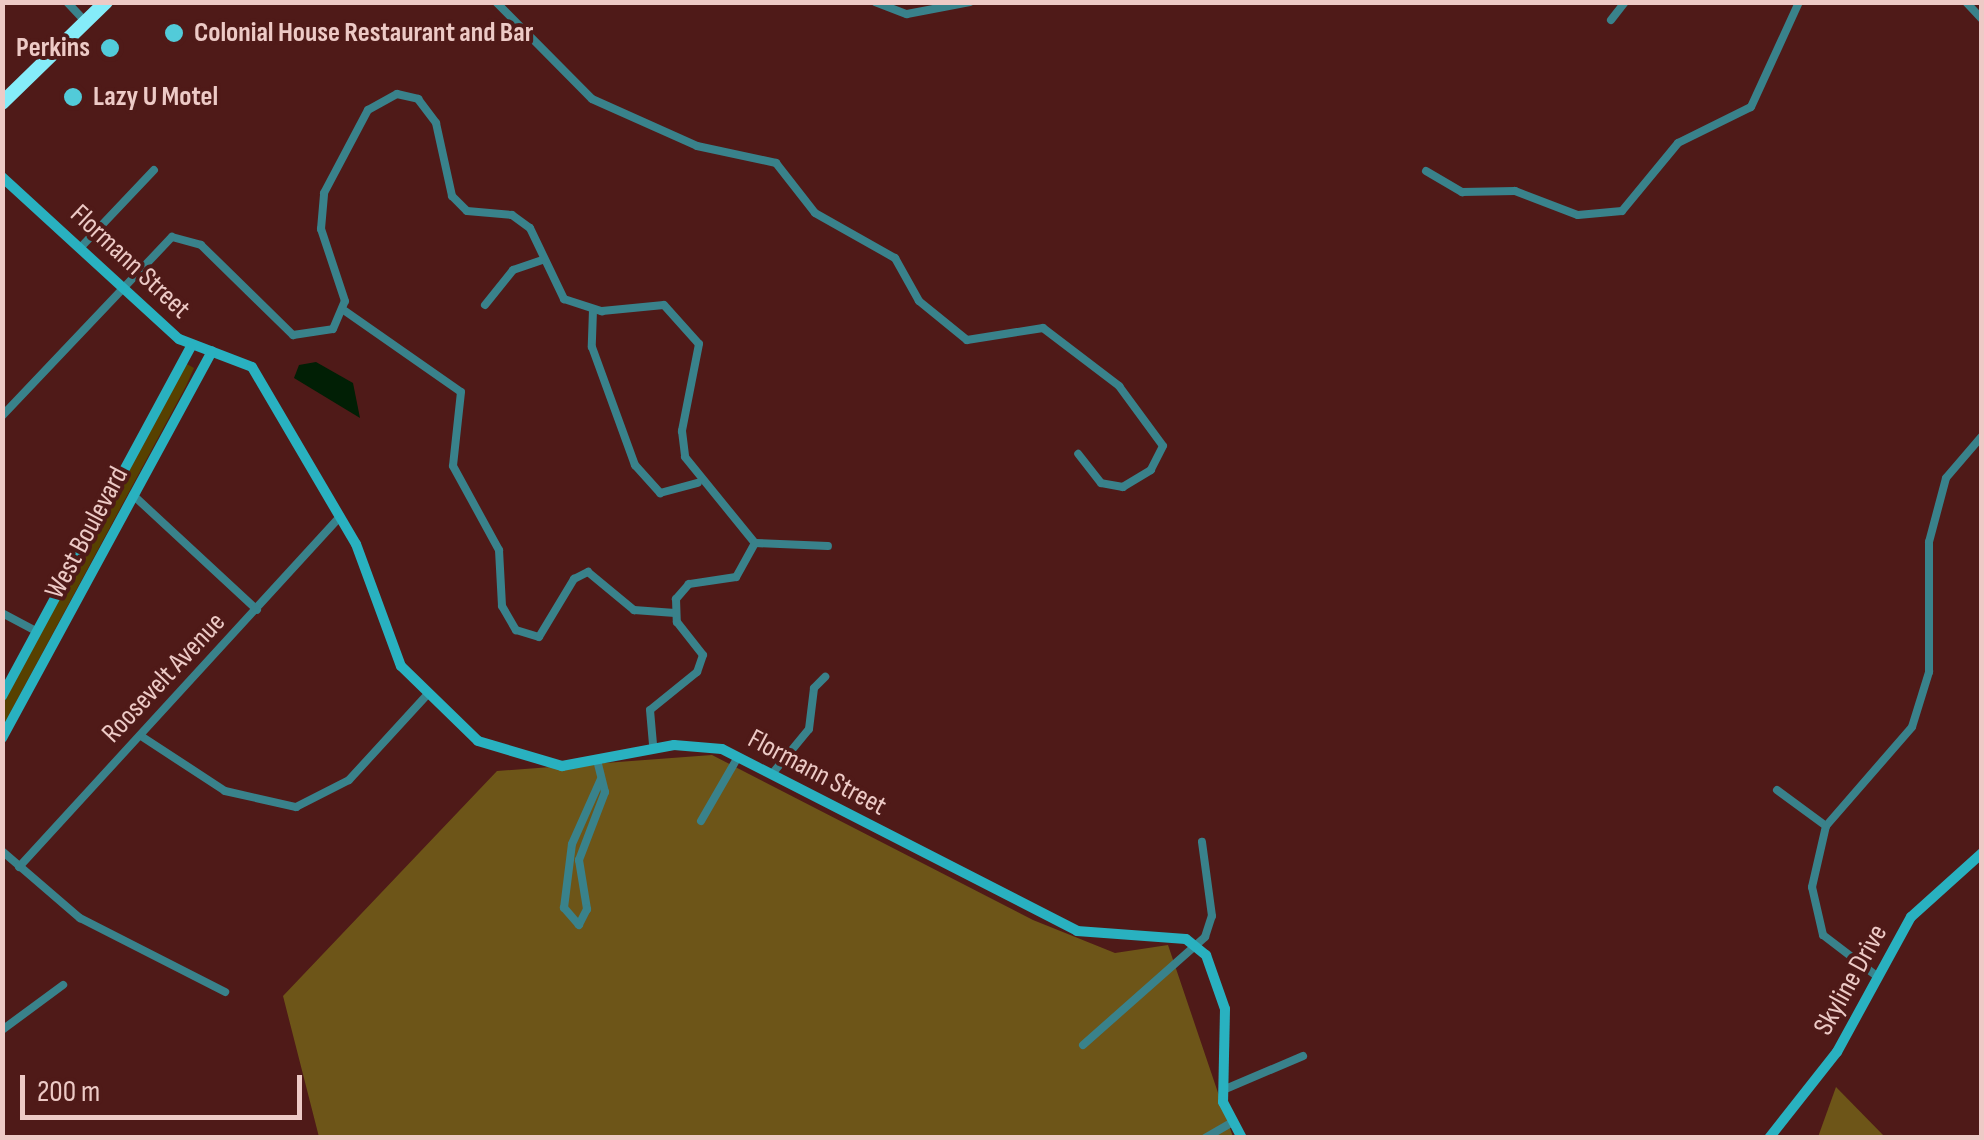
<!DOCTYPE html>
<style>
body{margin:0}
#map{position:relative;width:1984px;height:1140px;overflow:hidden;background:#4f1a18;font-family:"Sofia Sans Condensed",sans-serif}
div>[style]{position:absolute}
.green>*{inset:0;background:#574100}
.forest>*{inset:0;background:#6d5518}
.water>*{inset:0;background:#011f05}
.street>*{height:8px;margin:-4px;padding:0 4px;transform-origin:4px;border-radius:4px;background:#39828b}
.secondary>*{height:10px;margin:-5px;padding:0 5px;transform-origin:5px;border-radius:5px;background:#29b1c0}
.highway>*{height:14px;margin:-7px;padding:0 7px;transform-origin:7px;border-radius:7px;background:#85ecf9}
.dots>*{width:28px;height:28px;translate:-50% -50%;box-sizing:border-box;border:5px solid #4f1a18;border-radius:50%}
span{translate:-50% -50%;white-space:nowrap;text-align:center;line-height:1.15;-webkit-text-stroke:8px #4f1a18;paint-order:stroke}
.poi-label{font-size:28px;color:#edcac6;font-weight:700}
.left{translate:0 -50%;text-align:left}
.right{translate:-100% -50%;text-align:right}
.street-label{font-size:28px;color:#edcac6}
.frame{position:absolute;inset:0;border:5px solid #edcac6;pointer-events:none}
.scale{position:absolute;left:20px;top:1075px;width:282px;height:45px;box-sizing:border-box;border:5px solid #edcac6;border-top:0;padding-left:12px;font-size:30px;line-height:35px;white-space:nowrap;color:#edcac6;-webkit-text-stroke:8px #4f1a18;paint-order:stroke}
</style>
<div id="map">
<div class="green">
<i style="clip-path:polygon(185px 363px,194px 368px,186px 386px,3px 726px,3px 703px)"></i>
</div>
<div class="forest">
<i style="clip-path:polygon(712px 755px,1033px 920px,1115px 953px,1168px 945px,1233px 1137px,319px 1137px,283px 996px,497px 771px)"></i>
<i style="clip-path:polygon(1836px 1087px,1885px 1137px,1818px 1137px)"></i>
</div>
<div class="water">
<i style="clip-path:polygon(316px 362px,353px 383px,360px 418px,294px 378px,299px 365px)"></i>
</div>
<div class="street">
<i style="left:67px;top:2px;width:22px;rotate:47deg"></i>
<i style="left:496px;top:2px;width:136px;rotate:45.3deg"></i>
<i style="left:592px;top:99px;width:115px;rotate:24.1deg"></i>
<i style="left:697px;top:146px;width:81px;rotate:12.1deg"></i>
<i style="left:776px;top:163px;width:63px;rotate:52deg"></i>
<i style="left:815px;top:213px;width:92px;rotate:29.4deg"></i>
<i style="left:895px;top:258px;width:49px;rotate:60.8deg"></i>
<i style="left:919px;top:301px;width:62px;rotate:39.1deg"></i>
<i style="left:967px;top:340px;width:77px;rotate:-9deg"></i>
<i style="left:1043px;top:328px;width:96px;rotate:37.3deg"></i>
<i style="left:1119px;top:386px;width:74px;rotate:53.7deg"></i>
<i style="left:1163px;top:446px;width:27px;rotate:117deg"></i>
<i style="left:1151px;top:470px;width:33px;rotate:149deg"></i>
<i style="left:1123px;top:487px;width:22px;rotate:-170deg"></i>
<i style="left:1101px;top:483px;width:37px;rotate:-128deg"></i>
<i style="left:875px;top:2px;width:34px;rotate:21deg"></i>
<i style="left:907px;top:14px;width:64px;rotate:-10.8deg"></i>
<i style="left:1966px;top:2px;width:23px;rotate:47deg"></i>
<i style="left:1611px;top:20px;width:23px;rotate:-52deg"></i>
<i style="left:1426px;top:171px;width:42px;rotate:30.3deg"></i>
<i style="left:1462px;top:192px;width:53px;rotate:-1.1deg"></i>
<i style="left:1515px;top:191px;width:67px;rotate:20.9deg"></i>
<i style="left:1578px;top:215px;width:44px;rotate:-5.2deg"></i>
<i style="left:1622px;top:211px;width:88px;rotate:-50.5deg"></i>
<i style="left:1678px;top:143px;width:81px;rotate:-26.3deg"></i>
<i style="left:1751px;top:107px;width:115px;rotate:-65.4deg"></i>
<i style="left:81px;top:247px;width:106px;rotate:-46.5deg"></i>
<i style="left:485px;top:305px;width:45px;rotate:-51.3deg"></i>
<i style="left:513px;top:270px;width:31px;rotate:-19deg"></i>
<i style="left:593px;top:310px;width:37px;rotate:92deg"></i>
<i style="left:592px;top:347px;width:126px;rotate:70deg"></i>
<i style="left:635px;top:465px;width:38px;rotate:48deg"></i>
<i style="left:660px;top:493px;width:39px;rotate:-15deg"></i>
<i style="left:345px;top:311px;width:141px;rotate:34.9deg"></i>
<i style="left:461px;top:392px;width:74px;rotate:96.2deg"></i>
<i style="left:453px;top:466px;width:96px;rotate:61.3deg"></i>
<i style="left:499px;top:550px;width:56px;rotate:86.9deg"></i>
<i style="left:502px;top:606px;width:28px;rotate:60deg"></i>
<i style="left:516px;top:630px;width:24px;rotate:17deg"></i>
<i style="left:539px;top:637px;width:68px;rotate:-58.9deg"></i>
<i style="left:574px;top:579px;width:16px;rotate:-27deg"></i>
<i style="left:588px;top:572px;width:60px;rotate:39.6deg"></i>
<i style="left:634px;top:610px;width:41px;rotate:4.2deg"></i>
<i style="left:2px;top:416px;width:247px;rotate:-46.5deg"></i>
<i style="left:172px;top:237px;width:30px;rotate:15deg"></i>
<i style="left:201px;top:245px;width:129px;rotate:44.4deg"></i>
<i style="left:293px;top:335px;width:40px;rotate:-8.5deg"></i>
<i style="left:333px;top:329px;width:30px;rotate:-67deg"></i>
<i style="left:345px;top:301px;width:76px;rotate:-108.4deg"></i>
<i style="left:321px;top:229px;width:36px;rotate:-85deg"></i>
<i style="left:324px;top:193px;width:94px;rotate:-62.1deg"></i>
<i style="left:368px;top:110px;width:33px;rotate:-29deg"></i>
<i style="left:397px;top:94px;width:22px;rotate:13deg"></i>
<i style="left:418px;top:99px;width:30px;rotate:53deg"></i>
<i style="left:436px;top:123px;width:75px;rotate:77.6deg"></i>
<i style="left:452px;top:196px;width:21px;rotate:45deg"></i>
<i style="left:467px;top:211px;width:45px;rotate:5.1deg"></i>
<i style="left:512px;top:215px;width:22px;rotate:36deg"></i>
<i style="left:530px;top:228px;width:79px;rotate:64.4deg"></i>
<i style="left:564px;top:299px;width:40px;rotate:18deg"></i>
<i style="left:602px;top:311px;width:62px;rotate:-5.5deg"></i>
<i style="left:664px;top:305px;width:52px;rotate:48.1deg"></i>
<i style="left:699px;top:344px;width:89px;rotate:101.1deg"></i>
<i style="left:682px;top:431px;width:26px;rotate:83deg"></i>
<i style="left:685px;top:457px;width:111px;rotate:50.9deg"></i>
<i style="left:755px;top:543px;width:39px;rotate:119deg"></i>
<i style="left:736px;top:577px;width:48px;rotate:171.5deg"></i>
<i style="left:689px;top:584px;width:20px;rotate:131deg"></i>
<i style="left:676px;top:599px;width:23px;rotate:88deg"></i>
<i style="left:677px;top:622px;width:42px;rotate:51.8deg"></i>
<i style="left:703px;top:655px;width:18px;rotate:109deg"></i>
<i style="left:697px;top:672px;width:60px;rotate:141deg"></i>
<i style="left:650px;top:710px;width:37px;rotate:85deg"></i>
<i style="left:133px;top:495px;width:169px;rotate:42.8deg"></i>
<i style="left:755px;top:543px;width:73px;rotate:2.4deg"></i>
<i style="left:2px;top:613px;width:40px;rotate:28deg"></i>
<i style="left:141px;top:736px;width:100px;rotate:33.2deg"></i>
<i style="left:225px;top:791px;width:73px;rotate:12.7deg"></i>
<i style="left:296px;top:807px;width:59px;rotate:-27deg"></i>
<i style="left:349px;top:780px;width:115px;rotate:-47.5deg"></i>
<i style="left:597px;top:760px;width:33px;rotate:76deg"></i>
<i style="left:605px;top:792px;width:73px;rotate:110.9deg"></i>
<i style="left:579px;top:860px;width:50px;rotate:80.7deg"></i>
<i style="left:587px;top:909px;width:18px;rotate:117deg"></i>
<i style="left:579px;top:925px;width:23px;rotate:-131deg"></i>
<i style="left:564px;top:908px;width:64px;rotate:-82.9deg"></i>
<i style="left:572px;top:844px;width:71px;rotate:-66deg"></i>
<i style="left:772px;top:774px;width:58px;rotate:-50.6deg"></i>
<i style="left:809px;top:729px;width:41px;rotate:-83deg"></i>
<i style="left:814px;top:688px;width:16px;rotate:-45deg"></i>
<i style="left:1777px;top:790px;width:61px;rotate:36.3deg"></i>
<i style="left:701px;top:821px;width:74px;rotate:-60deg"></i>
<i style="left:2px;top:851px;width:103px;rotate:40.7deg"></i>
<i style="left:80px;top:918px;width:163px;rotate:27deg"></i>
<i style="left:19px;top:867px;width:475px;rotate:-47.5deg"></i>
<i style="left:1878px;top:977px;width:69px;rotate:-142.6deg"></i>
<i style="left:1823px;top:935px;width:49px;rotate:-102.9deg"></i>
<i style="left:1812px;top:887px;width:63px;rotate:-77.1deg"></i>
<i style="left:1826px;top:826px;width:131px;rotate:-49deg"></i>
<i style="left:1912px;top:727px;width:58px;rotate:-72.8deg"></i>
<i style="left:1929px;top:672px;width:130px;rotate:-90deg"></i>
<i style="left:1929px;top:542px;width:66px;rotate:-75.1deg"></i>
<i style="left:1946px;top:478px;width:55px;rotate:-49.4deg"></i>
<i style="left:2px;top:1030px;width:76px;rotate:-36.4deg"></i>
<i style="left:1083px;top:1045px;width:163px;rotate:-41.5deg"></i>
<i style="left:1205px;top:937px;width:22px;rotate:-72deg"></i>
<i style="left:1212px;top:916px;width:75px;rotate:-97.7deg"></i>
<i style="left:1223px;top:1090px;width:87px;rotate:-23deg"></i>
<i style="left:1205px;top:1138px;width:30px;rotate:-30deg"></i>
</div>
<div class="secondary">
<i style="left:2px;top:177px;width:240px;rotate:42.5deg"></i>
<i style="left:179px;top:339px;width:78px;rotate:21deg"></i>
<i style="left:252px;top:367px;width:205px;rotate:59.6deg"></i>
<i style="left:356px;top:544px;width:130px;rotate:69.8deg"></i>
<i style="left:401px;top:666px;width:107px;rotate:44.2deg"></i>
<i style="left:478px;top:741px;width:88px;rotate:16.6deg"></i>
<i style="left:562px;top:766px;width:114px;rotate:-10.6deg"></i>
<i style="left:674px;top:745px;width:48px;rotate:4.8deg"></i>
<i style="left:722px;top:749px;width:399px;rotate:27.1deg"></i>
<i style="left:1077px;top:931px;width:109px;rotate:4.2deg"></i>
<i style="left:1186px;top:939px;width:26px;rotate:39deg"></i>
<i style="left:1206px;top:955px;width:57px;rotate:70.6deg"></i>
<i style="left:1225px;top:1009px;width:93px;rotate:91.2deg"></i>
<i style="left:1223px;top:1102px;width:41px;rotate:62.2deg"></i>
<i style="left:2px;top:696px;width:396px;rotate:-61.6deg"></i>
<i style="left:2px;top:738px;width:440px;rotate:-61.5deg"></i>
<i style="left:1769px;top:1138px;width:110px;rotate:-51.7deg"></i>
<i style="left:1837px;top:1052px;width:154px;rotate:-61.3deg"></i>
<i style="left:1911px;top:917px;width:96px;rotate:-42deg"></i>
</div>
<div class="highway">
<i style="left:2px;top:103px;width:145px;rotate:-44.2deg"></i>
</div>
<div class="dots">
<i style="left:174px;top:33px;background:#52cbd9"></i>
<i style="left:110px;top:48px;background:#52cbd9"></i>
<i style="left:73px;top:97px;background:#52cbd9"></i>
</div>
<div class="poi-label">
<span class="left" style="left:194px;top:33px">Colonial House Restaurant and Bar</span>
<span class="right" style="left:90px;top:48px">Perkins</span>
<span class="left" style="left:93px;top:97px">Lazy U Motel</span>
</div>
<div class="street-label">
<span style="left:130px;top:262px;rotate:43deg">Flormann Street</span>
<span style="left:87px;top:533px;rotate:-62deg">West Boulevard</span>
<span style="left:164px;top:678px;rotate:-47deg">Roosevelt Avenue</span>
<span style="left:817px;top:773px;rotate:28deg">Flormann Street</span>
<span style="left:1851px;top:980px;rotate:-61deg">Skyline Drive</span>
</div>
<div class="frame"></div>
<div class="scale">200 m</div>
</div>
